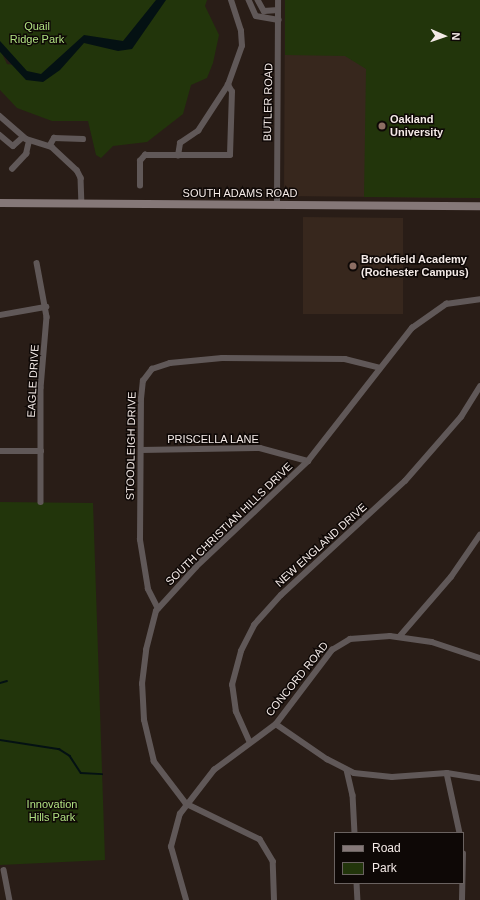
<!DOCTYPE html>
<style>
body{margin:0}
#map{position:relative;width:480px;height:900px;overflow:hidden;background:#291d17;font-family:Helvetica,sans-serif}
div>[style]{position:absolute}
.education>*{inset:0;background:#37271d}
.green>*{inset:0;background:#22350b}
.water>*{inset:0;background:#041113}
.stream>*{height:1.5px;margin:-0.75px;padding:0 0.75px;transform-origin:0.75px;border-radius:0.75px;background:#041113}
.minor>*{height:5.5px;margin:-2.75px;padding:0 2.75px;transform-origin:2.75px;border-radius:2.75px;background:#605858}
.secondary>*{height:8px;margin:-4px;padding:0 4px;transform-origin:4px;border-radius:4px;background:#857878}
.dots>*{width:11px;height:11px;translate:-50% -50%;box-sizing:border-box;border:2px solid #0e0806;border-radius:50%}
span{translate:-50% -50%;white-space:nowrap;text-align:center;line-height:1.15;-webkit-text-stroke:3px #0e0806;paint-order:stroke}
.park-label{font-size:11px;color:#b0e081}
.street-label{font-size:11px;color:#f4eae7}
.poi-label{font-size:11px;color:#f4eae7;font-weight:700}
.left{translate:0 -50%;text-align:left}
.legend{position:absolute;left:334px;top:832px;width:130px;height:52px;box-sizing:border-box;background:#0e0806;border:1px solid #6a6260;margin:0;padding:5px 7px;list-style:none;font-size:12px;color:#f4eae7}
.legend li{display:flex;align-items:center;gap:8px;height:20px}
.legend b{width:20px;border:1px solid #6a6260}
.north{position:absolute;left:424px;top:16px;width:40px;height:40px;-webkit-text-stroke:3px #0e0806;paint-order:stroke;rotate:92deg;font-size:11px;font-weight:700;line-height:16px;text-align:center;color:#f4eae7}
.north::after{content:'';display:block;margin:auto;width:14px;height:18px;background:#f4eae7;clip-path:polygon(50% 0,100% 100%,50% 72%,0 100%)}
</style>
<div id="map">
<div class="education">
<i style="clip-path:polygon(285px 0,480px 0,480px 198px,284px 196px)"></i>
<i style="clip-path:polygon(303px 217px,403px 218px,403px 314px,303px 314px)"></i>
</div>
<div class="green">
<i style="clip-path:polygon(0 0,207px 0,205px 6px,219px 35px,213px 63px,207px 78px,191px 85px,183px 114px,147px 142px,113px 146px,101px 158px,96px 155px,88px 121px,52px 121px,17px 108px,0 90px,0 49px,7px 64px,14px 65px,0 42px)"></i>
<i style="clip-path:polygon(285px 0,480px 0,480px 198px,364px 197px,366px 69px,345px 56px,285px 55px)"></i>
<i style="clip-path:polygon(0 502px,93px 503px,105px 860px,0 865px)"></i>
</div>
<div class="water">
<i style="clip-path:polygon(156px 0,166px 0,132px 49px,118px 51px,84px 43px,60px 70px,43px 82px,26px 80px,0 52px,0 41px,27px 71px,41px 74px,84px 35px,123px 41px)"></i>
</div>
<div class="stream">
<i style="left:0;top:683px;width:7px;rotate:-16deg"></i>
<i style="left:0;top:740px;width:60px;rotate:8.7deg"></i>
<i style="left:59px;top:749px;width:13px;rotate:32deg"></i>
<i style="left:70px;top:756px;width:20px;rotate:57deg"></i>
<i style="left:81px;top:773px;width:21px;rotate:3deg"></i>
</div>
<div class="minor">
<i style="left:249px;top:0;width:17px;rotate:66deg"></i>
<i style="left:256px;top:16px;width:23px;rotate:10deg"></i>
<i style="left:258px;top:0;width:13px;rotate:61deg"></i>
<i style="left:264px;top:11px;width:14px;rotate:-4deg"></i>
<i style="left:0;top:116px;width:35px;rotate:41deg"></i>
<i style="left:26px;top:139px;width:27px;rotate:17deg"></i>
<i style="left:52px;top:147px;width:34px;rotate:43deg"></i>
<i style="left:77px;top:170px;width:9px;rotate:63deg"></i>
<i style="left:81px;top:178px;width:25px;rotate:88deg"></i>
<i style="left:0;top:135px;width:17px;rotate:40deg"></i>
<i style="left:13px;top:146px;width:13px;rotate:-42deg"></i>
<i style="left:50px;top:145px;width:8px;rotate:-60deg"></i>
<i style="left:54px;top:138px;width:29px;rotate:2deg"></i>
<i style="left:178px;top:156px;width:13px;rotate:-81deg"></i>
<i style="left:180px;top:143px;width:22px;rotate:-34deg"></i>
<i style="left:198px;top:131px;width:55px;rotate:-56.9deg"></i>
<i style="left:228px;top:85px;width:41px;rotate:-70.3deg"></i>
<i style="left:242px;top:46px;width:15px;rotate:-94deg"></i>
<i style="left:241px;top:31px;width:33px;rotate:-108deg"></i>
<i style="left:12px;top:169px;width:21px;rotate:-47deg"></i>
<i style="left:26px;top:154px;width:13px;rotate:-77deg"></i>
<i style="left:140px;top:186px;width:25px;rotate:-90deg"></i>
<i style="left:140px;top:161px;width:8px;rotate:-50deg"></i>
<i style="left:145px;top:155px;width:85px"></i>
<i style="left:230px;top:155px;width:63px;rotate:-88.2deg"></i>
<i style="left:232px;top:92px;width:8px;rotate:-120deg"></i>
<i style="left:277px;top:203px;width:203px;rotate:-89.7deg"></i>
<i style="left:37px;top:263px;width:55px;rotate:79.5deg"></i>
<i style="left:47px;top:317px;width:71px;rotate:94.8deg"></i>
<i style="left:41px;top:388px;width:114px;rotate:90deg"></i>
<i style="left:0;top:315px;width:47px;rotate:-9.9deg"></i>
<i style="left:141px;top:450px;width:119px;rotate:-1deg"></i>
<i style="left:260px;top:448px;width:50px;rotate:15.2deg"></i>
<i style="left:0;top:451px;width:41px"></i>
<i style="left:158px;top:609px;width:22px;rotate:-117deg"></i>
<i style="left:148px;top:589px;width:50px;rotate:-99.3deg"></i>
<i style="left:140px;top:540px;width:141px;rotate:-89.6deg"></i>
<i style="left:141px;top:399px;width:18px;rotate:-84deg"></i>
<i style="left:143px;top:381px;width:15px;rotate:-53deg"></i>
<i style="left:152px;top:369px;width:19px;rotate:-18deg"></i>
<i style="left:170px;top:363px;width:52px;rotate:-5.5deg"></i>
<i style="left:222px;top:358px;width:123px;rotate:0.5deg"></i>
<i style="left:345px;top:359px;width:36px;rotate:14deg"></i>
<i style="left:400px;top:636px;width:78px;rotate:-49.2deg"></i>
<i style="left:451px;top:577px;width:51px;rotate:-55.4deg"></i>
<i style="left:276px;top:724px;width:62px;rotate:34.5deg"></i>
<i style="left:327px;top:759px;width:30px;rotate:27deg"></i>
<i style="left:354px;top:773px;width:38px;rotate:6deg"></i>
<i style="left:392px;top:777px;width:55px;rotate:-4.2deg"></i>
<i style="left:447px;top:773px;width:33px;rotate:9deg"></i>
<i style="left:249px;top:741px;width:32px;rotate:-114deg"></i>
<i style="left:236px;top:712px;width:27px;rotate:-98deg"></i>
<i style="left:232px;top:685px;width:35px;rotate:-75deg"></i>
<i style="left:241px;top:651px;width:29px;rotate:-63deg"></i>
<i style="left:254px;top:625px;width:40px;rotate:-48deg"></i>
<i style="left:281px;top:595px;width:168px;rotate:-42.6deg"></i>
<i style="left:405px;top:481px;width:85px;rotate:-48.8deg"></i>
<i style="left:461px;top:417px;width:36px;rotate:-58deg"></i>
<i style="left:347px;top:770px;width:26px;rotate:77deg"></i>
<i style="left:353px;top:795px;width:38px;rotate:87deg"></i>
<i style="left:447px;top:773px;width:61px;rotate:77.8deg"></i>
<i style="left:4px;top:870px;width:31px;rotate:79deg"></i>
<i style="left:357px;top:883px;width:17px;rotate:87deg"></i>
<i style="left:186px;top:900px;width:55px;rotate:-105.8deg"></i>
<i style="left:171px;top:847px;width:34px;rotate:-75deg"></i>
<i style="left:180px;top:814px;width:56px;rotate:-52.3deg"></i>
<i style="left:214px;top:770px;width:77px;rotate:-36.6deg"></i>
<i style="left:276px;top:724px;width:93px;rotate:-52.9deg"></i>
<i style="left:332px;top:650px;width:21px;rotate:-31deg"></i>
<i style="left:350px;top:639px;width:40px;rotate:-4.3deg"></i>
<i style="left:390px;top:636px;width:42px;rotate:8.1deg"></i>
<i style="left:432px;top:642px;width:51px;rotate:18.4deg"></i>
<i style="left:274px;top:900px;width:38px;rotate:-92deg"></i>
<i style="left:273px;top:862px;width:26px;rotate:-121deg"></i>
<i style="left:260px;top:840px;width:82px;rotate:-154.1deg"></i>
<i style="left:186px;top:804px;width:53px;rotate:-127.3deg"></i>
<i style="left:154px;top:762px;width:43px;rotate:-103.4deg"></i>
<i style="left:144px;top:720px;width:36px;rotate:-93deg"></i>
<i style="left:142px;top:684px;width:34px;rotate:-83deg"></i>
<i style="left:146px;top:650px;width:40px;rotate:-75.6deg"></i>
<i style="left:156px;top:611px;width:59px;rotate:-47.7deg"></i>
<i style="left:196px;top:567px;width:154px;rotate:-43.4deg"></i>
<i style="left:308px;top:461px;width:169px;rotate:-52deg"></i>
<i style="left:412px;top:328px;width:42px;rotate:-35.2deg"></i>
<i style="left:446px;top:304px;width:34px;rotate:-8deg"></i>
<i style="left:462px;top:900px;width:46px;rotate:-88.8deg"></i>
</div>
<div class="secondary">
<i style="left:0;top:203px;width:480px;rotate:0.4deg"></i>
</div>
<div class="dots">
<i style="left:382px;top:126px;background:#8d6e63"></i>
<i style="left:353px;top:266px;background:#8d6e63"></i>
</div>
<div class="park-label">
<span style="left:37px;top:33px">Quail<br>Ridge Park</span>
<span style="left:52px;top:811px">Innovation<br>Hills Park</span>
</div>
<div class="street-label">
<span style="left:268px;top:102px;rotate:-89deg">BUTLER ROAD</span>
<span style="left:240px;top:193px">SOUTH ADAMS ROAD</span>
<span style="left:33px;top:381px;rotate:-87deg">EAGLE DRIVE</span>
<span style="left:213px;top:439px">PRISCELLA LANE</span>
<span style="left:131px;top:446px;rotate:-89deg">STOODLEIGH DRIVE</span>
<span style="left:229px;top:524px;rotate:-44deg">SOUTH CHRISTIAN HILLS DRIVE</span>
<span style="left:321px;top:545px;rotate:-42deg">NEW ENGLAND DRIVE</span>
<span style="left:297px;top:679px;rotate:-51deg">CONCORD ROAD</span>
</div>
<div class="poi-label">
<span class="left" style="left:390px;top:126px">Oakland<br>University</span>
<span class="left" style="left:361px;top:266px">Brookfield Academy<br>(Rochester Campus)</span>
</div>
<ul class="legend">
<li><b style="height:5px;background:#857878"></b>Road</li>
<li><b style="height:11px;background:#22350b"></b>Park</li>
</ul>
<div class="north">N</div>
</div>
